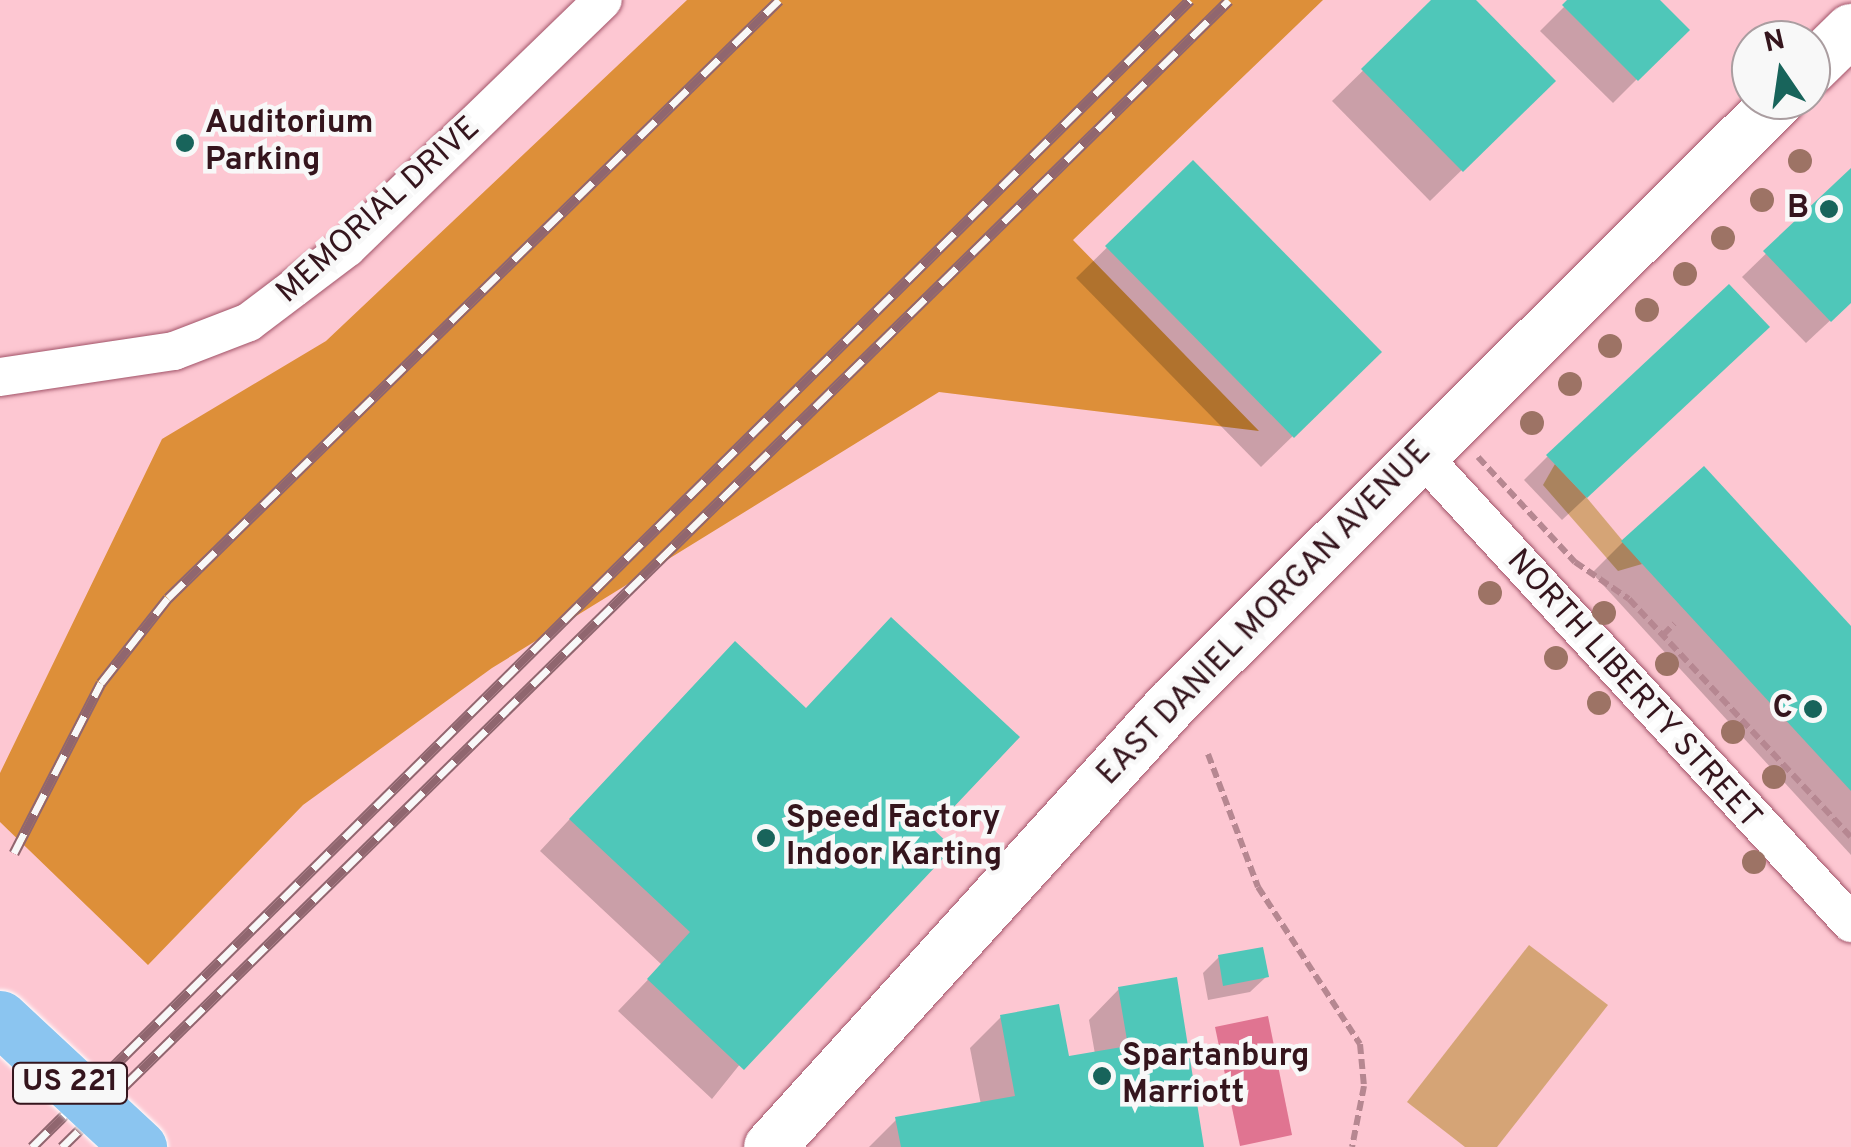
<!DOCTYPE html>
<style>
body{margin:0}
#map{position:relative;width:1851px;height:1147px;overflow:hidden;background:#fdc7d2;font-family:Overpass,sans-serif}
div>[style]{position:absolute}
.green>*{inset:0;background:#d5a476}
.forest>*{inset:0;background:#dd8f39}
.water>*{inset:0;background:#e07491}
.shadow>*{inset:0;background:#0003}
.building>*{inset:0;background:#4fc7b9}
.path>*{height:6px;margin-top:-3px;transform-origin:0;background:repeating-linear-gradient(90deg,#b68791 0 10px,transparent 0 15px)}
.roads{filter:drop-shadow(0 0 2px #a15368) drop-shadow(0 0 2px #a15368)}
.minor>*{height:38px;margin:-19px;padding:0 19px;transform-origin:19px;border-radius:19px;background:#fff}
.secondary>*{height:52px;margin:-26px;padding:0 26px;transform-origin:26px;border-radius:26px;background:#fff}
.rail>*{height:11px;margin-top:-5.5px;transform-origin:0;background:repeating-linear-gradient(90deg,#f8f8f8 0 22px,#90666f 0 44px);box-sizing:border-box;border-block:2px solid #90666f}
.bridges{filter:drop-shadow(0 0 2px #fff) drop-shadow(0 0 2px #fff)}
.primary-bridge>*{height:55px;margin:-27.5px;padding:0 27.5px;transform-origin:27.5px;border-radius:27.5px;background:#8bc5f0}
.trees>*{width:24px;height:24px;margin:-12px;border-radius:50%;background:#9d7365}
.dots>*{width:28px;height:28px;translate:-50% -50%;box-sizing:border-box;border:5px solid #f8f8f8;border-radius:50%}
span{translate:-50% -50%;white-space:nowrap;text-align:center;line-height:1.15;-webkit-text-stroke:9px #f8f8f8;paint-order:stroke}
.shield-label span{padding:2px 8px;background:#f8f8f8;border:2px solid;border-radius:8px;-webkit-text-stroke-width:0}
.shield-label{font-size:30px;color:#35151d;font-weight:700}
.poi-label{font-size:32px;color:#35151d;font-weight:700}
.left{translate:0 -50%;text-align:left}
.right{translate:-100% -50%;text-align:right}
.street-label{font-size:32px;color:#35151d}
.north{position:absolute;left:1731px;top:20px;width:100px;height:100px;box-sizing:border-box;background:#f8f8f8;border:2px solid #aa9da0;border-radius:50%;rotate:347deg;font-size:28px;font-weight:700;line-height:40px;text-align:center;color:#35151d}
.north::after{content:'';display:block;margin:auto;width:35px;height:45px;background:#18645b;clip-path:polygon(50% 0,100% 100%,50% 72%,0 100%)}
</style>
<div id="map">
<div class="green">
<i style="clip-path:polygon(1555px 464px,1587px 498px,1642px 564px,1618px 571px,1543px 485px)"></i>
<i style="clip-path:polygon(1529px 945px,1608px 1005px,1497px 1147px,1465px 1147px,1407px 1102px)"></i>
</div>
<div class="forest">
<i style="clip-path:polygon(687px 0,1323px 0,1073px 240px,1259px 431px,939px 392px,492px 668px,303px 805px,148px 965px,0 822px,0 773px,162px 439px,326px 341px)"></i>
</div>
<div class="water">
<i style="clip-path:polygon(1268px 1016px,1292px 1135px,1240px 1146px,1215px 1027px)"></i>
</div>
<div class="shadow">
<i style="clip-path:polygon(1435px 0,1473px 0,1553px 81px,1430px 201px,1332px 101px)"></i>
<i style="clip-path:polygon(1571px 0,1656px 0,1686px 30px,1613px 103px,1540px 31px)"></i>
<i style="clip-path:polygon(1193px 163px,1379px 352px,1261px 467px,1076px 278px)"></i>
<i style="clip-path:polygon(1851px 171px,1851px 301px,1806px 343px,1742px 277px)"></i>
<i style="clip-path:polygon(1743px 350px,1562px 520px,1524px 480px,1548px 456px)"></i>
<i style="clip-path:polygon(1623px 542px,1851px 630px,1851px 855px,1592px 573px)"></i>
<i style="clip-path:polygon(704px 675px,805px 710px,929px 829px,712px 1099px,618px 1011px,662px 965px,540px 851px)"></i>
<i style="clip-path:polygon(1219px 957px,1266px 977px,1250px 992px,1208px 1000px,1203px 973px)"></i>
<i style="clip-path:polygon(1119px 989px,1201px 1147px,869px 1147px,896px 1120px,981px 1105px,970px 1048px,1001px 1017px,1067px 1059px,1095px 1054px,1089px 1020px)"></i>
</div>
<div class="building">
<i style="clip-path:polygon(1431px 0,1476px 0,1556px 81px,1463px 172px,1361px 69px)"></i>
<i style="clip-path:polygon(1567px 0,1660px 0,1690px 30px,1638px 81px,1562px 5px)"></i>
<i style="clip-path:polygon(1193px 160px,1382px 352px,1294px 438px,1105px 246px)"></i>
<i style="clip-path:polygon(1851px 168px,1851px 303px,1831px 322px,1763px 251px)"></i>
<i style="clip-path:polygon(1729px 284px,1770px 327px,1587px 498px,1546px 455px)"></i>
<i style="clip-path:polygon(1704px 466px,1851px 626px,1851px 791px,1621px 541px)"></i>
<i style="clip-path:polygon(891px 617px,1020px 737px,933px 829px,953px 848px,744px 1070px,647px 979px,690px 932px,569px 819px,735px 641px,806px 708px)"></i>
<i style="clip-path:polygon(1263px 947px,1269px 977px,1223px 986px,1218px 955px)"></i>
<i style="clip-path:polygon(1177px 977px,1204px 1147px,901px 1147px,895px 1117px,1015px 1096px,1000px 1015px,1059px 1004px,1069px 1056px,1128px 1046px,1118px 987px)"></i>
</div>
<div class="path">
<i style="left:1478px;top:457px;width:143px;rotate:47.3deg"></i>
<i style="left:1575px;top:562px;width:65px;rotate:34.4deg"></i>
<i style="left:1629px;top:599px;width:325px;rotate:47deg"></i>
<i style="left:1663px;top:635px;width:16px;rotate:-45deg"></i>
<i style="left:1208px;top:754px;width:142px;rotate:69.4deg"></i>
<i style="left:1258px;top:887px;width:187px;rotate:57deg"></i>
<i style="left:1360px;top:1044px;width:42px;rotate:84.6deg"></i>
<i style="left:1364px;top:1086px;width:62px;rotate:101.1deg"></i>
</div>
<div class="roads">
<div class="minor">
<i style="left:0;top:377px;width:176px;rotate:-8.5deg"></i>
<i style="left:174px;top:351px;width:80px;rotate:-21.1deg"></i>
<i style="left:249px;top:322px;width:123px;rotate:-37.1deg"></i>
<i style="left:347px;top:248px;width:356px;rotate:-44.1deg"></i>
<i style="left:1420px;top:454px;width:637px;rotate:47.42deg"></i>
</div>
<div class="secondary">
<i style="left:1811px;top:69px;width:56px;rotate:-44.3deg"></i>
<i style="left:770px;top:1147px;width:597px;rotate:-47.78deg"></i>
<i style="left:1171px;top:705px;width:858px;rotate:-44.86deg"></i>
</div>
</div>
<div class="rail">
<i style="left:14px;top:853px;width:191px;rotate:-62.9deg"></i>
<i style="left:101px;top:683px;width:108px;rotate:-51.8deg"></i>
<i style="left:168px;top:598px;width:855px;rotate:-44.38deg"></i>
<i style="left:32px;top:1147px;width:1630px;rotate:-44.73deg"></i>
<i style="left:62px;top:1147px;width:1636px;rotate:-44.5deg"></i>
</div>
<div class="bridges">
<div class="primary-bridge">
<i style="left:0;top:1018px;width:190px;rotate:42.9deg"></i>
</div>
</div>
<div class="trees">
<i style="left:1800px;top:161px"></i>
<i style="left:1762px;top:200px"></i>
<i style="left:1723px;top:238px"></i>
<i style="left:1685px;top:274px"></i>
<i style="left:1647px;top:310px"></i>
<i style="left:1610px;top:346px"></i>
<i style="left:1570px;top:384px"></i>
<i style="left:1532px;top:423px"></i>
<i style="left:1490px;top:593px"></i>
<i style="left:1604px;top:613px"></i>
<i style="left:1556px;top:658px"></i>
<i style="left:1667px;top:664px"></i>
<i style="left:1599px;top:703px"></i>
<i style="left:1733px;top:732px"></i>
<i style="left:1774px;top:777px"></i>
<i style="left:1754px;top:862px"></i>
</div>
<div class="dots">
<i style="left:185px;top:143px;background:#18645b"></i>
<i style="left:1829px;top:209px;background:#18645b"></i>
<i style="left:1813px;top:709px;background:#18645b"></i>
<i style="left:766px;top:838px;background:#18645b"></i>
<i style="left:1102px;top:1076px;background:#18645b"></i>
</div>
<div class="shield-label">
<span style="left:70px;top:1083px">US 221</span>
</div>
<div class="poi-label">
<span class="left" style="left:205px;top:143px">Auditorium<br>Parking</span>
<span class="right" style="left:1809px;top:209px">B</span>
<span class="right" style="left:1793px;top:709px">C</span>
<span class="left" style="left:786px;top:838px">Speed Factory<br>Indoor Karting</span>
<span class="left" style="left:1122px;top:1076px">Spartanburg<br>Marriott</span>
</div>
<div class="street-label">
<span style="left:379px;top:211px;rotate:-42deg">MEMORIAL DRIVE</span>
<span style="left:1265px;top:614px;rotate:-46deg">EAST DANIEL MORGAN AVENUE</span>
<span style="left:1633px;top:690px;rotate:48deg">NORTH LIBERTY STREET</span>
</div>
<div class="north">N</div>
</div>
